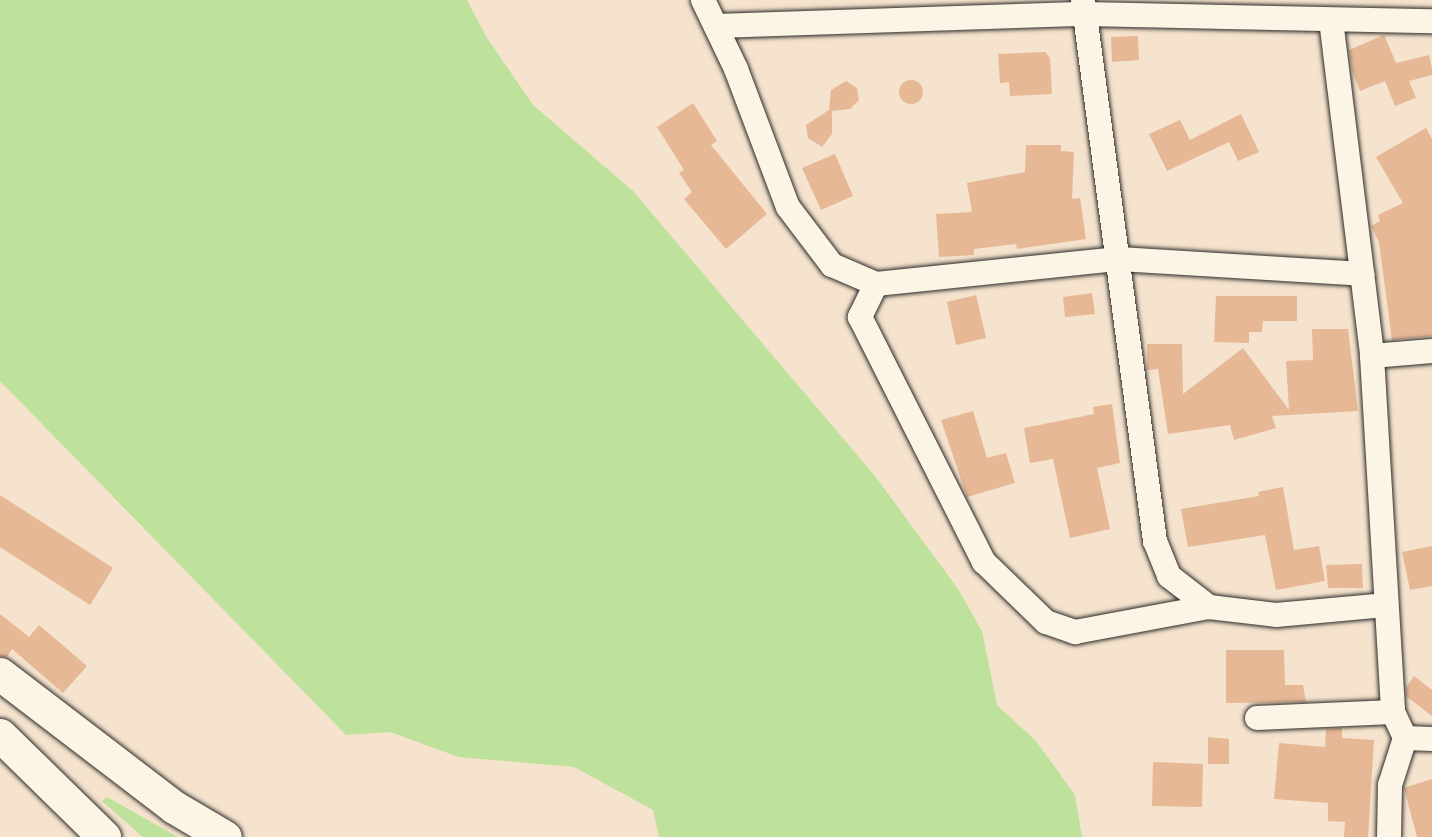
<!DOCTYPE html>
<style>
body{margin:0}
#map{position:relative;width:1432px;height:837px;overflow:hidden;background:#f5e3cd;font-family:Delius,sans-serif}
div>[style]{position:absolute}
.green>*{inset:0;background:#bee19b}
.building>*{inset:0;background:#e6b896}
.round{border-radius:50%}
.roads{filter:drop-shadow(0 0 2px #2b2b2b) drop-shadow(0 0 2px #2b2b2b)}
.street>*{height:24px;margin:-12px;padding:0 12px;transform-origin:12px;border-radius:12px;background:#fcf5e5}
.primary>*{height:33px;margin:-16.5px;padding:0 16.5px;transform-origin:16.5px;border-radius:16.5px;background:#fcf5e5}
span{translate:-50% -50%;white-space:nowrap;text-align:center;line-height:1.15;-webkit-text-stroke:5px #fcf5e5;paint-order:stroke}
</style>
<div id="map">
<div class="green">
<i style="clip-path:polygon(0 0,467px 0,487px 38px,533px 105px,633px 191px,875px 476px,958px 589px,982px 631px,997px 705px,1036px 741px,1075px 795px,1082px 837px,659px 837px,653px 810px,574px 767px,459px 757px,390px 732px,346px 735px,0 381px)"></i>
<i style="clip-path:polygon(107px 797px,178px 837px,179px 837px,143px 837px,102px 801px)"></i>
</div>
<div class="building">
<i style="clip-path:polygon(1384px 35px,1396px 63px,1429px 55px,1432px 68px,1432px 75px,1409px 81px,1416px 98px,1395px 106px,1385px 81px,1360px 91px,1352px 71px,1349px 50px)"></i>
<i style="clip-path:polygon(1138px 36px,1139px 60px,1112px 62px,1111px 37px)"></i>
<i style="clip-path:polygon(1045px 52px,1050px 58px,1052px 94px,1010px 96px,1009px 82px,1000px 83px,998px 54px)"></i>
<i class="round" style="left:899px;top:80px;width:24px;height:24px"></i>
<i style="clip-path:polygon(846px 81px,857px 88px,859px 100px,850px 109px,832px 111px,832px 134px,822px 147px,808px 138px,806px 125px,829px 110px,831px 90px)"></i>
<i style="clip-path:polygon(693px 103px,717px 141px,711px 145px,767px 214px,726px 249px,684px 199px,692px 192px,679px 173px,684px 170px,657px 127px)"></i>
<i style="clip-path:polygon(1241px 114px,1259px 152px,1238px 161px,1229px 142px,1167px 171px,1149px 134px,1180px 120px,1190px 140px)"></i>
<i style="clip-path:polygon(1426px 128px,1432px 139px,1432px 336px,1392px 340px,1379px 242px,1371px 226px,1380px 221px,1378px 215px,1403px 203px,1376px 157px)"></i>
<i style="clip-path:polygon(1026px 145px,1061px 145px,1061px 151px,1074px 152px,1072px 199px,1080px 198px,1086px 239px,1017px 249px,1016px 244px,974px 249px,974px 255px,939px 257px,936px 214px,972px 212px,967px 183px,1025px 172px)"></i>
<i style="clip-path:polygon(835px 154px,853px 196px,821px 210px,802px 168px)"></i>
<i style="clip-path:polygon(1092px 293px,1095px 314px,1065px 317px,1063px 297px)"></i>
<i style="clip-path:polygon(976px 295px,986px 338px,956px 345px,947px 302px)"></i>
<i style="clip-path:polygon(1216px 296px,1297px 296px,1297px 321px,1263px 321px,1262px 332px,1249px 332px,1249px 343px,1214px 342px)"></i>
<i style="clip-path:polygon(1312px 329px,1348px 329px,1358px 411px,1272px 416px,1276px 428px,1234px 440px,1230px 425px,1168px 434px,1158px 369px,1147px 370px,1147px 344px,1182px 344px,1183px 394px,1243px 348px,1289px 410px,1286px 361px,1313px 360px)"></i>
<i style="clip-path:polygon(1112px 404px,1120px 463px,1097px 468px,1110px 529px,1070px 538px,1053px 459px,1030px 463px,1024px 428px,1094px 414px,1093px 407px)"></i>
<i style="clip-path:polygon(973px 411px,987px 458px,1006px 453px,1015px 483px,967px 497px,941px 420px)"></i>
<i style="clip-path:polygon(1283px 487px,1294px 550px,1319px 546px,1325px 581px,1276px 590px,1265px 535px,1188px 547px,1181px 509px,1259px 496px,1258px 492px)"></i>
<i style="clip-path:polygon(0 495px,113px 568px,90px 605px,0 547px)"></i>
<i style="clip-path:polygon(1432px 546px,1432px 586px,1410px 590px,1402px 552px)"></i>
<i style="clip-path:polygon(1362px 564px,1363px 588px,1328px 588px,1326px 565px)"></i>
<i style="clip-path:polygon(0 614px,29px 637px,39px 625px,87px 666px,63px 693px,12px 649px,7px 657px,0 656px)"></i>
<i style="clip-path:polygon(1226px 650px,1284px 650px,1285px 685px,1303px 685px,1306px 702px,1226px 703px)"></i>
<i style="clip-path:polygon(1414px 676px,1432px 690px,1432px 716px,1406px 696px,1406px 688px)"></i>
<i style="clip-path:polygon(1342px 728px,1342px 738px,1374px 740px,1368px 837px,1344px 837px,1345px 822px,1328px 821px,1328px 803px,1274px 799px,1279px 743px,1325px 747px,1326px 729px)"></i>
<i style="clip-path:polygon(1208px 737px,1229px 739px,1229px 764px,1208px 764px)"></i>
<i style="clip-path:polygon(1153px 762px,1203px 764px,1202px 807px,1152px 806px)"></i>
<i style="clip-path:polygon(1432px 779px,1432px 837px,1417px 837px,1404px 788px)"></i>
</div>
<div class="roads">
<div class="street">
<i style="left:703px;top:0;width:76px;rotate:64.4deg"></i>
<i style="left:736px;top:69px;width:147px;rotate:69.4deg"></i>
<i style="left:788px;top:207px;width:73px;rotate:52.8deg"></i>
<i style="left:832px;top:265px;width:48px;rotate:23.4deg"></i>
<i style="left:876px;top:284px;width:244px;rotate:-5.9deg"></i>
<i style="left:1119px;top:259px;width:244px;rotate:3.5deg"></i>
<i style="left:1083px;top:0;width:546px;rotate:82.42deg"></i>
<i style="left:1155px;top:541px;width:38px;rotate:68deg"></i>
<i style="left:1169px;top:576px;width:51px;rotate:37.8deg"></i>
<i style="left:1331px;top:20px;width:338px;rotate:83deg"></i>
<i style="left:1372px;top:356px;width:357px;rotate:86.6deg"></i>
<i style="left:716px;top:26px;width:369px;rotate:-1.9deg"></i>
<i style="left:1085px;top:14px;width:347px;rotate:1.2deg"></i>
<i style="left:876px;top:284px;width:37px;rotate:116deg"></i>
<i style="left:860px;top:317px;width:275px;rotate:63.2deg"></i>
<i style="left:984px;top:562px;width:86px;rotate:44.1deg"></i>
<i style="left:1046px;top:622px;width:31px;rotate:19deg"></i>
<i style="left:1075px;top:632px;width:136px;rotate:-10.6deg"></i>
<i style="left:1209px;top:607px;width:67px;rotate:6.8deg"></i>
<i style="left:1276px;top:615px;width:109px;rotate:-5.2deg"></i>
<i style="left:1372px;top:356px;width:60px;rotate:-4.8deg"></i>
<i style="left:1257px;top:718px;width:136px;rotate:-2.5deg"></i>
<i style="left:1393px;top:712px;width:29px;rotate:65deg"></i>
<i style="left:1405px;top:738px;width:27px;rotate:2deg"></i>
<i style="left:1389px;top:837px;width:52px;rotate:-88.9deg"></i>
<i style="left:1390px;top:785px;width:49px;rotate:-72.3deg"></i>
</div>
<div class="primary">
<i style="left:0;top:674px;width:219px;rotate:37.4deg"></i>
<i style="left:174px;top:807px;width:59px;rotate:30.5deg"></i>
<i style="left:0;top:735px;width:146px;rotate:44.4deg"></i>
</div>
</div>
</div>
